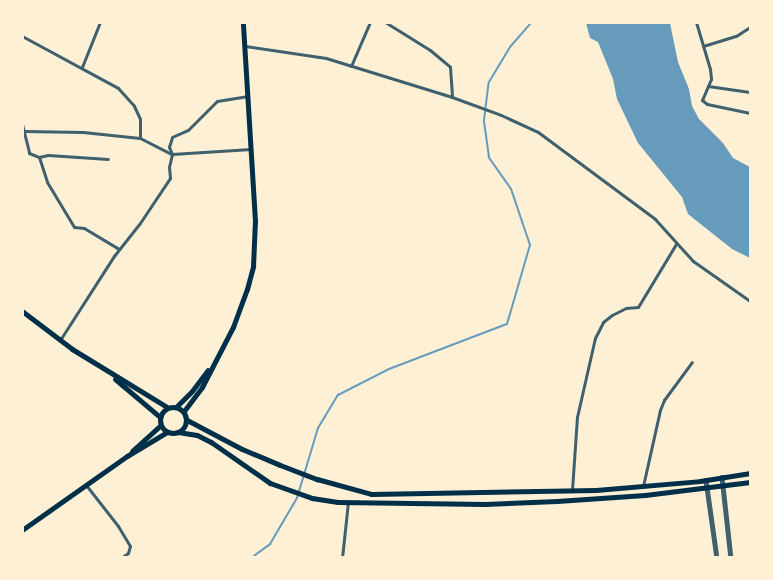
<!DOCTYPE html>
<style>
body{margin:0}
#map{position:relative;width:773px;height:580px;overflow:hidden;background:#fdf0d5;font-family:"Noto Serif",serif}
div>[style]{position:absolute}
.water>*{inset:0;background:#669bbc}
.stream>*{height:2px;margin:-1px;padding:0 1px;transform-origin:1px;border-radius:1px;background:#669bbc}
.minor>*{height:3px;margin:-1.5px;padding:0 1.5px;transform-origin:1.5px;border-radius:1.5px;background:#3f606c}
.tertiary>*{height:4.5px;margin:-2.25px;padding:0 2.25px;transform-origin:2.25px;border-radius:2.25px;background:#3f606c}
.secondary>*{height:5px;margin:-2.5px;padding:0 2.5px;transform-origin:2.5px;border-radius:2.5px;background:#003049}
.secondary>.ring{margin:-2.5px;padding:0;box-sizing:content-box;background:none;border:5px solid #003049;border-radius:50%}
span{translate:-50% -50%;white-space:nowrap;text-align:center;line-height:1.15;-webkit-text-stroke:5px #fdf0d5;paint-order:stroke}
.frame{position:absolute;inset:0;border:24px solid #fdf0d5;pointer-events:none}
</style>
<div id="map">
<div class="water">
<i style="clip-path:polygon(586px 23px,670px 23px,678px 62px,689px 89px,692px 106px,699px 119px,723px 143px,733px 158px,750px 167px,750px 258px,732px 249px,688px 214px,682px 197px,638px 143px,617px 99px,613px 79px,598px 42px,590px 38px)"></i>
</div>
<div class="stream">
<i style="left:251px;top:558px;width:24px;rotate:-36deg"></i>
<i style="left:270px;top:544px;width:53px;rotate:-59.6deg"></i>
<i style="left:297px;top:498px;width:73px;rotate:-73.3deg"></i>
<i style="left:318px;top:428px;width:39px;rotate:-59deg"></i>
<i style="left:338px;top:395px;width:57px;rotate:-27deg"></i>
<i style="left:389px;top:369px;width:126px;rotate:-20.9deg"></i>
<i style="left:507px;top:324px;width:82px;rotate:-73.8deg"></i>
<i style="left:530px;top:245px;width:59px;rotate:-108.7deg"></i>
<i style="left:511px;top:189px;width:39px;rotate:-125deg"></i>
<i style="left:489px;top:157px;width:37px;rotate:-98deg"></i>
<i style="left:484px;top:120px;width:38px;rotate:-83deg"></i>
<i style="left:489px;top:82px;width:41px;rotate:-59deg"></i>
<i style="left:510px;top:47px;width:33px;rotate:-49deg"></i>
</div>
<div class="minor">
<i style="left:385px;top:22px;width:53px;rotate:31.9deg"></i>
<i style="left:430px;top:50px;width:26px;rotate:40deg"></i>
<i style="left:450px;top:67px;width:30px;rotate:86deg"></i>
<i style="left:696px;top:22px;width:49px;rotate:73.4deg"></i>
<i style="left:710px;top:69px;width:10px;rotate:84deg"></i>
<i style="left:711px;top:79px;width:23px;rotate:113deg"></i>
<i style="left:702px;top:100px;width:6px;rotate:39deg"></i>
<i style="left:707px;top:104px;width:44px;rotate:11.8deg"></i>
<i style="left:22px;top:36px;width:109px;rotate:28.4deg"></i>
<i style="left:118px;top:88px;width:24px;rotate:48deg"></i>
<i style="left:134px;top:106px;width:14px;rotate:65deg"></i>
<i style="left:140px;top:119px;width:19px;rotate:90deg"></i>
<i style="left:140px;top:138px;width:36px;rotate:27deg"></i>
<i style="left:172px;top:154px;width:79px;rotate:-3.6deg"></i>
<i style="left:245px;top:46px;width:82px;rotate:8.4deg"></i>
<i style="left:326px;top:58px;width:132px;rotate:17.2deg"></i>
<i style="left:452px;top:97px;width:52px;rotate:20.2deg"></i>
<i style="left:501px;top:115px;width:41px;rotate:24.7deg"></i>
<i style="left:538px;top:132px;width:146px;rotate:36.6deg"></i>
<i style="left:655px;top:219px;width:57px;rotate:47.9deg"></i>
<i style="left:693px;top:261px;width:70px;rotate:35.1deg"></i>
<i style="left:703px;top:46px;width:34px;rotate:-17deg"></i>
<i style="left:736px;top:36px;width:17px;rotate:-33deg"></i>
<i style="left:351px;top:66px;width:48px;rotate:-66.6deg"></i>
<i style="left:82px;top:67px;width:48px;rotate:-68.2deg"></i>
<i style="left:708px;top:86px;width:42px;rotate:8.1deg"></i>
<i style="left:22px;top:124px;width:30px;rotate:76deg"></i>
<i style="left:29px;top:153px;width:11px;rotate:22deg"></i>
<i style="left:39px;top:157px;width:9px;rotate:-13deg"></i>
<i style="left:48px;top:155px;width:60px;rotate:3.8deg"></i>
<i style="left:24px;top:131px;width:59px;rotate:1deg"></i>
<i style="left:83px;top:132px;width:57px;rotate:6deg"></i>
<i style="left:39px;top:157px;width:26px;rotate:72deg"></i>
<i style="left:47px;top:182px;width:52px;rotate:59deg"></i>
<i style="left:74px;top:227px;width:10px;rotate:6deg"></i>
<i style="left:84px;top:228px;width:41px;rotate:31deg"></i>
<i style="left:60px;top:340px;width:100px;rotate:-57.3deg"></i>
<i style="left:114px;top:256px;width:42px;rotate:-51.8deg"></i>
<i style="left:140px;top:223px;width:54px;rotate:-56.3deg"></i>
<i style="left:170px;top:178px;width:11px;rotate:-95deg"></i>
<i style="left:169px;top:167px;width:13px;rotate:-77deg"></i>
<i style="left:172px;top:154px;width:8px;rotate:-113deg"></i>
<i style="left:169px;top:147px;width:10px;rotate:-73deg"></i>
<i style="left:172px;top:137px;width:17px;rotate:-24deg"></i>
<i style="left:188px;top:130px;width:41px;rotate:-45deg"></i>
<i style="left:217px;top:101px;width:30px;rotate:-9deg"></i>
<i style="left:86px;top:485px;width:52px;rotate:52deg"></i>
<i style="left:118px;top:526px;width:23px;rotate:59deg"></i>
<i style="left:130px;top:546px;width:7px;rotate:106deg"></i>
<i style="left:128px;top:553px;width:9px;rotate:144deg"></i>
<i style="left:643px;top:486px;width:78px;rotate:-77.4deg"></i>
<i style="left:660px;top:410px;width:11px;rotate:-68deg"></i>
<i style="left:664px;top:400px;width:47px;rotate:-53.6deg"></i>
<i style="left:572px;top:490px;width:73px;rotate:-86.1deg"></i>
<i style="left:577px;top:417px;width:81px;rotate:-77.2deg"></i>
<i style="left:595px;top:338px;width:18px;rotate:-63deg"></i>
<i style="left:603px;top:322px;width:11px;rotate:-38deg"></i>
<i style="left:612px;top:315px;width:16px;rotate:-27deg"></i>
<i style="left:626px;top:308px;width:12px;rotate:-5deg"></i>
<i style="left:638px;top:307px;width:74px;rotate:-58.9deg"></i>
<i style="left:342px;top:558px;width:56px;rotate:-83.9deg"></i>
</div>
<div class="tertiary">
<i style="left:722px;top:477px;width:81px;rotate:83.7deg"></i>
<i style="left:706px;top:480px;width:79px;rotate:82deg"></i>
</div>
<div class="secondary">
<i style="left:22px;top:311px;width:63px;rotate:37.2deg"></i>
<i style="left:72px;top:349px;width:111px;rotate:31.4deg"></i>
<i style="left:115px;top:379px;width:59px;rotate:40.2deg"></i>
<i style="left:177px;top:406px;width:21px;rotate:-45deg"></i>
<i style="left:192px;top:391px;width:26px;rotate:-53deg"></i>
<i class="ring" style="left:160px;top:407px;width:21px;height:21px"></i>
<i style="left:184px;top:411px;width:30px;rotate:-53deg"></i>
<i style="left:202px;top:387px;width:68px;rotate:-62.7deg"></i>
<i style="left:233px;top:327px;width:40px;rotate:-69.8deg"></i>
<i style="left:247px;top:289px;width:24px;rotate:-75deg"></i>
<i style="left:253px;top:266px;width:45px;rotate:-87.5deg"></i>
<i style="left:255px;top:221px;width:199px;rotate:-93.5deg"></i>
<i style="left:187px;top:420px;width:62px;rotate:27.8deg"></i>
<i style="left:242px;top:449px;width:41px;rotate:22.8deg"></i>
<i style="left:280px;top:465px;width:40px;rotate:21deg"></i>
<i style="left:317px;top:479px;width:56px;rotate:15.5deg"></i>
<i style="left:371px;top:494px;width:225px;rotate:-1deg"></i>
<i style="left:596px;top:490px;width:104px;rotate:-4.9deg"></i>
<i style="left:700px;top:481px;width:51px;rotate:-9.1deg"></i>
<i style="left:178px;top:432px;width:19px;rotate:9deg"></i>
<i style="left:197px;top:435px;width:16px;rotate:27deg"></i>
<i style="left:211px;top:442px;width:72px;rotate:34.8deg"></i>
<i style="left:270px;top:483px;width:45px;rotate:19.7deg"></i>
<i style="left:312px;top:498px;width:26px;rotate:9deg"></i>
<i style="left:338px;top:502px;width:147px;rotate:0.8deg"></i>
<i style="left:485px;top:504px;width:72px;rotate:-2.4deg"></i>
<i style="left:557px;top:501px;width:88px;rotate:-3.9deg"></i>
<i style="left:645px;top:495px;width:106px;rotate:-7.1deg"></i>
<i style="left:132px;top:451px;width:39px;rotate:-42deg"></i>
<i style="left:22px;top:530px;width:128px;rotate:-35.2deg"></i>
<i style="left:127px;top:456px;width:47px;rotate:-31deg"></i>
</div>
<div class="frame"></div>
</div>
